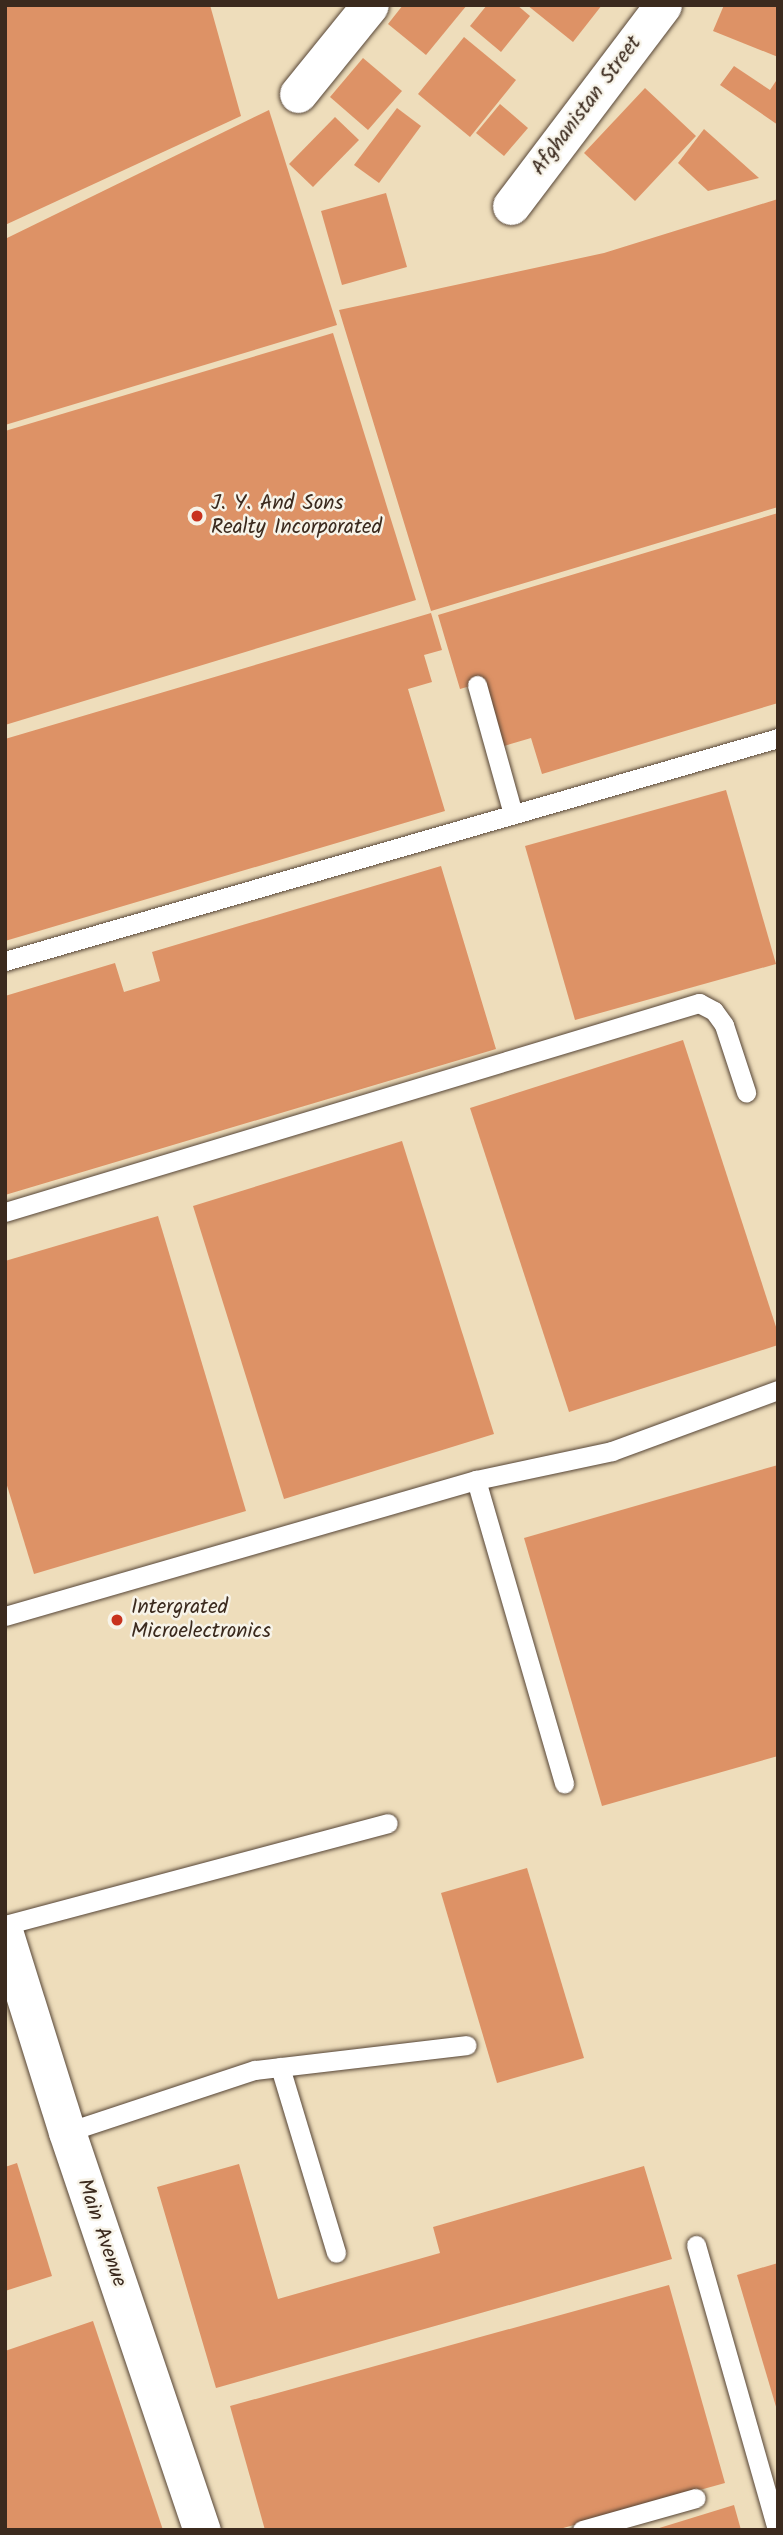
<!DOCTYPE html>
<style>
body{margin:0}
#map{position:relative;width:783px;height:2535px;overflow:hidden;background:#edb;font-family:Kalam,sans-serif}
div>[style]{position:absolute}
.building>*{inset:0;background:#dd9266}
.roads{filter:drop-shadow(0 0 2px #564536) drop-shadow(0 0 2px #564536)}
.service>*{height:19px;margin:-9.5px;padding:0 9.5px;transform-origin:9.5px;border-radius:9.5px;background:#fff}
.minor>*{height:37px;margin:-18.5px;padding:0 18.5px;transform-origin:18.5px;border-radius:18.5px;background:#fff}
.dots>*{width:19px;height:19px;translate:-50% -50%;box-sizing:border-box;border:4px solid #f7f3e8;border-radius:50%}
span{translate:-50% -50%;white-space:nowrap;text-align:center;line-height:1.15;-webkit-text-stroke:5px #f7f3e8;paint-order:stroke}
.street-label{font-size:21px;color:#3b2a1e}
.poi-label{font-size:21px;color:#3b2a1e}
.left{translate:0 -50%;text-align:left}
.frame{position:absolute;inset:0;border:7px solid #3b2a1e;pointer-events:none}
</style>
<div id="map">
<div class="building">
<i style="clip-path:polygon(5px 5px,210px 5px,241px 116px,5px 225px)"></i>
<i style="clip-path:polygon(403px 5px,467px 5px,426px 55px,388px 24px)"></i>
<i style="clip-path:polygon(487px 5px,517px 5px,530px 16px,501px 52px,470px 26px)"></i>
<i style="clip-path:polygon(527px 5px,602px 5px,573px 42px)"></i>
<i style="clip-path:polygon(724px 5px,778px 5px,778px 57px,713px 31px)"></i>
<i style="clip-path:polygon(464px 37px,516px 80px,470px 137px,418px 94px)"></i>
<i style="clip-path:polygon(363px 58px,402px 91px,368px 130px,330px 97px)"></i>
<i style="clip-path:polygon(734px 66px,770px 90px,778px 78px,778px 125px,720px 85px)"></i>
<i style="clip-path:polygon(645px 88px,696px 136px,635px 201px,584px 153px)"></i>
<i style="clip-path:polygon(500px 104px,528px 128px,504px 156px,476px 133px)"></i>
<i style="clip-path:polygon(397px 108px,421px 126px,379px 183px,354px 165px)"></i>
<i style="clip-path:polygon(269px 110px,337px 325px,5px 425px,5px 239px)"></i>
<i style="clip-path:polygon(335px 117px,359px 140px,313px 187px,289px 164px)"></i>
<i style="clip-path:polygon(704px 129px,759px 178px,708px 191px,678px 163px)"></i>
<i style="clip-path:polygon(386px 193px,407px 267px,342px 285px,321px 211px)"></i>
<i style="clip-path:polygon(778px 199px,778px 507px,431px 611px,339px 310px,604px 253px)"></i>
<i style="clip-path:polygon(333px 333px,416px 600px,5px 725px,5px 431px)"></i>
<i style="clip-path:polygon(778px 513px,778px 703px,542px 774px,531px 738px,504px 746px,484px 682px,460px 689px,438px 615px)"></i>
<i style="clip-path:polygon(431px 613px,442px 650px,424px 655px,432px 682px,408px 689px,445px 811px,5px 941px,5px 739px)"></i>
<i style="clip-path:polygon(726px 790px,776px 964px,575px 1020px,525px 846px)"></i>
<i style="clip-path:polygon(441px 866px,496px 1049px,5px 1195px,5px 996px,115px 963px,124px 992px,160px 981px,152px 952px)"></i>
<i style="clip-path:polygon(683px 1040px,778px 1333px,778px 1345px,569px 1412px,470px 1108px)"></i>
<i style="clip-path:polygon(402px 1141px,494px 1434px,284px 1499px,193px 1206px)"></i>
<i style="clip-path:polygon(158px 1216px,246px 1511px,34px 1574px,5px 1479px,5px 1261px)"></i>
<i style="clip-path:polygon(778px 1465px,778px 1756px,602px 1806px,524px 1538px)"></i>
<i style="clip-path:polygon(527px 1868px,584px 2058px,497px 2083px,441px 1893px)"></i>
<i style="clip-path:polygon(17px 2163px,52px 2276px,5px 2291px,5px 2167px)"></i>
<i style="clip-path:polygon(239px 2164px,278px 2299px,440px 2253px,433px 2227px,644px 2166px,672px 2259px,216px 2388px,157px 2187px)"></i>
<i style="clip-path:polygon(778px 2263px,778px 2410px,777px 2410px,737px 2275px)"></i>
<i style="clip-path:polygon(669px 2285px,725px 2483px,556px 2530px,265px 2530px,230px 2406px)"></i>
<i style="clip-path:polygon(93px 2321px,163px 2530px,6px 2530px,5px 2351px)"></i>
<i style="clip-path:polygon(734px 2505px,741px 2530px,656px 2530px,656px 2529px)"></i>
</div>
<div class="roads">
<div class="service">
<i style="left:477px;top:685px;width:134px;rotate:74.4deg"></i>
<i style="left:5px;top:961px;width:805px;rotate:-16.09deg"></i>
<i style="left:5px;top:1212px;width:725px;rotate:-16.76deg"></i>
<i style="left:699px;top:1003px;width:17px;rotate:28deg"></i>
<i style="left:714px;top:1011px;width:17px;rotate:54deg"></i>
<i style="left:724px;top:1025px;width:71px;rotate:71.8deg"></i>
<i style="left:476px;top:1480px;width:316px;rotate:73.8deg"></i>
<i style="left:5px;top:1616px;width:490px;rotate:-16.1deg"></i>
<i style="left:476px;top:1480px;width:139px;rotate:-12deg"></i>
<i style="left:612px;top:1451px;width:177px;rotate:-20.2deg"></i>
<i style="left:5px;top:1925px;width:396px;rotate:-14.9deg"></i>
<i style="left:280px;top:2067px;width:194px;rotate:73.2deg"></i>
<i style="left:67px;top:2132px;width:198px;rotate:-18.3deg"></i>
<i style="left:255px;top:2070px;width:213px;rotate:-6.7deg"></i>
<i style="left:696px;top:2245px;width:296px;rotate:74.1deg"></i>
<i style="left:582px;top:2530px;width:118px;rotate:-15.7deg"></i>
</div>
<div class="minor">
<i style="left:298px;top:94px;width:114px;rotate:-51deg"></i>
<i style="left:511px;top:206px;width:252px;rotate:-52.9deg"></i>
<i style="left:5px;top:1934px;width:207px;rotate:72.6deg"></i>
<i style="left:67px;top:2132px;width:420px;rotate:71.3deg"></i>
</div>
</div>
<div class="dots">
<i style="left:197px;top:516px;background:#c8321e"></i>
<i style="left:117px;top:1620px;background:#c8321e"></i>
</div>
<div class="street-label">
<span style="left:587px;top:106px;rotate:-53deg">Afghanistan Street</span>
<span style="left:101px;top:2233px;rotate:71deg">Main Avenue</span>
</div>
<div class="poi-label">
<span class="left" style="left:211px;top:516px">J. Y. And Sons<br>Realty Incorporated</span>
<span class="left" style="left:131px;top:1620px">Intergrated<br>Microelectronics</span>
</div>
<div class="frame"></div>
</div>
